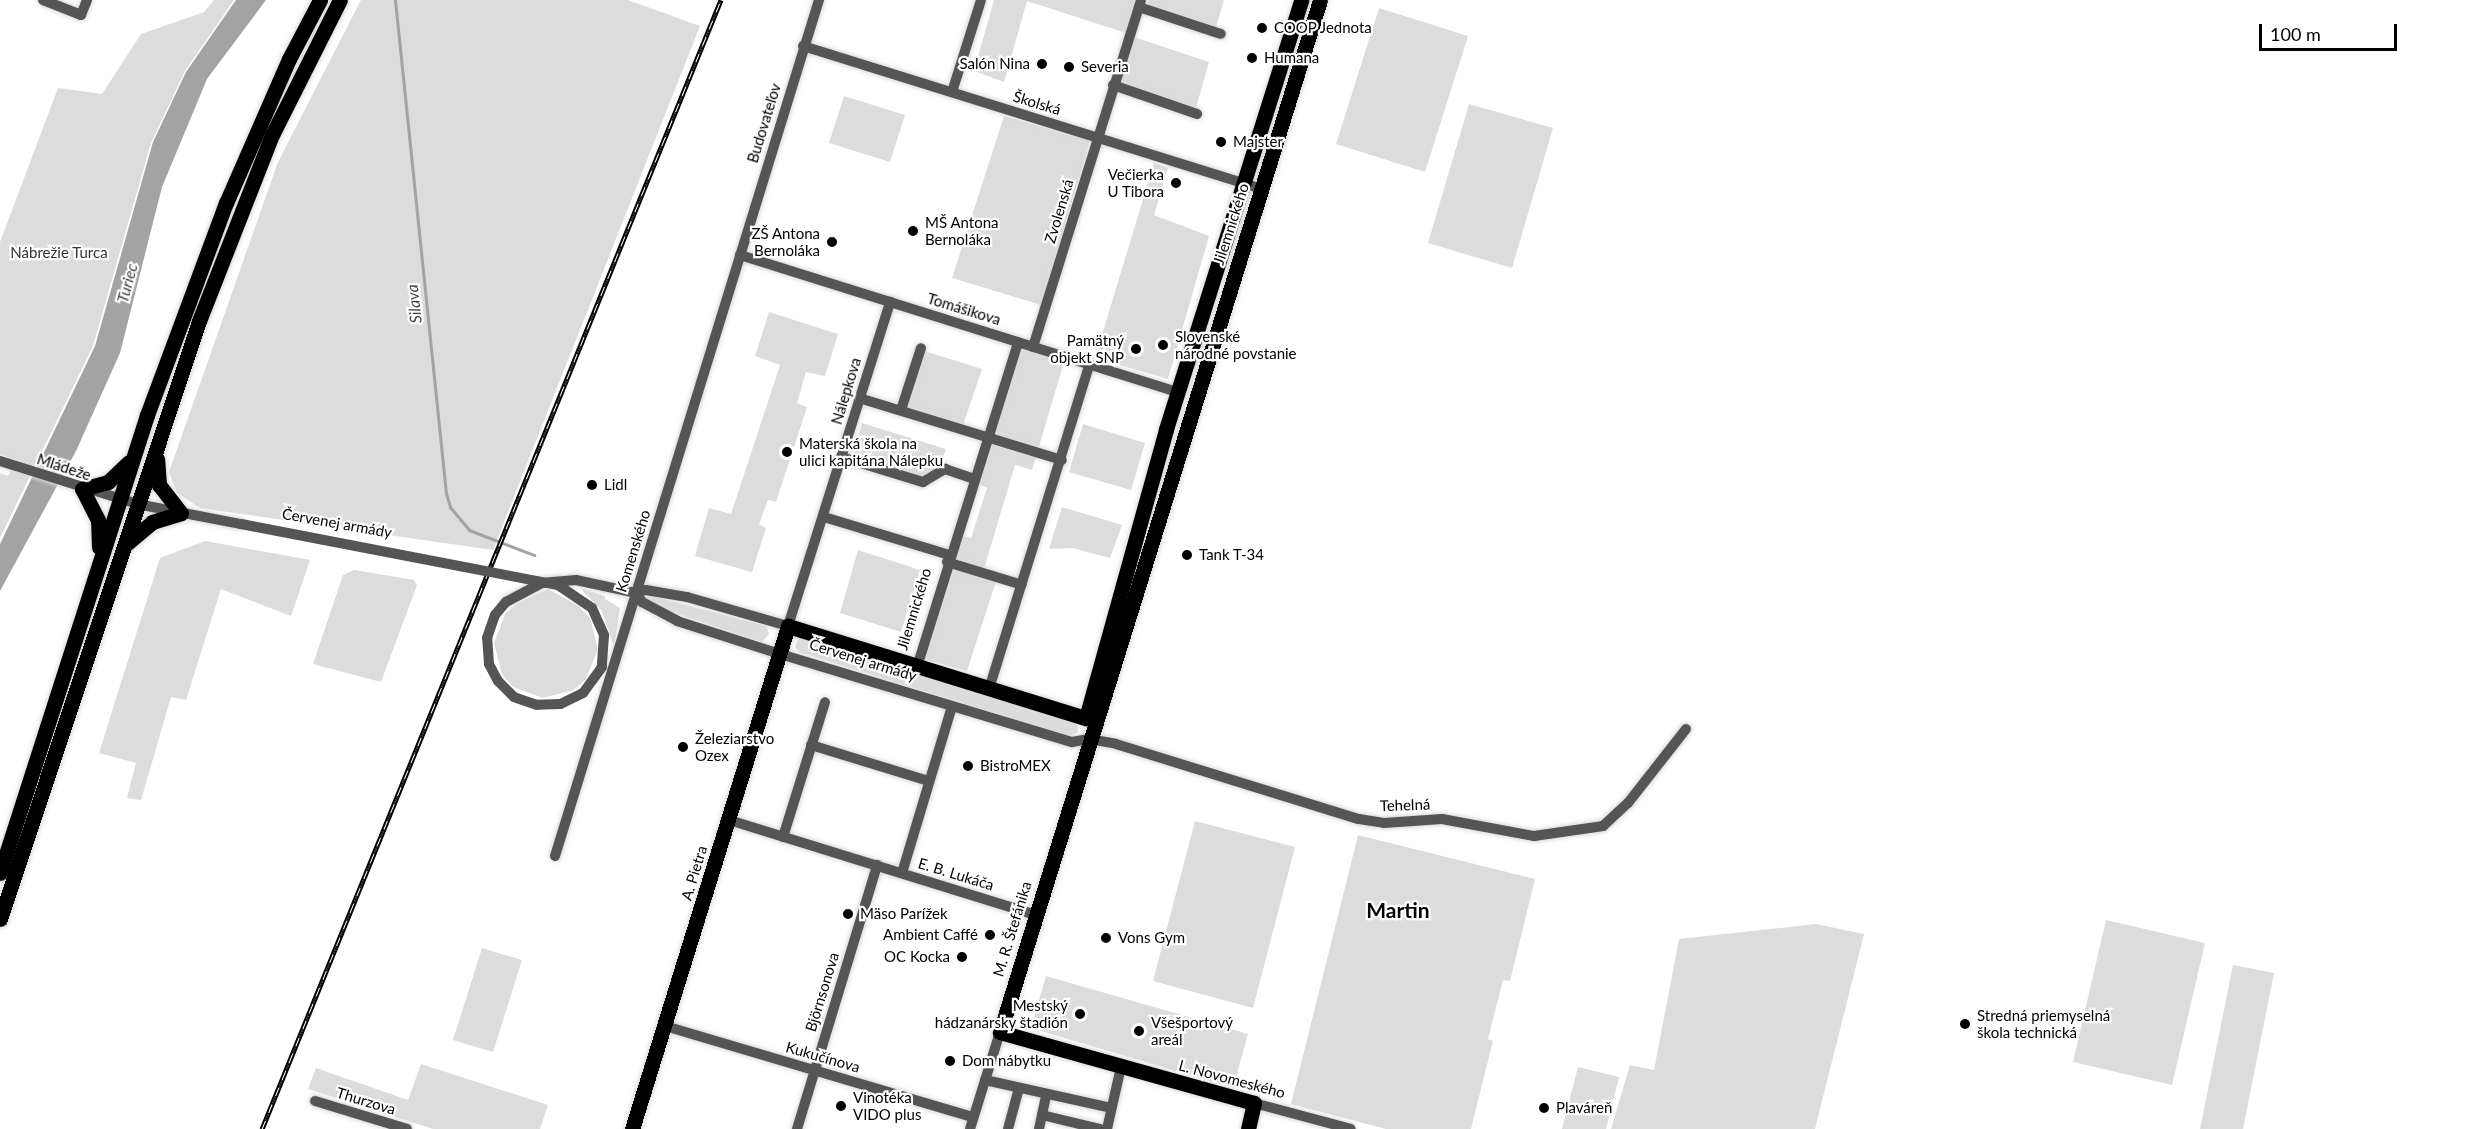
<!DOCTYPE html>
<meta charset="utf-8">
<style>
body{margin:0}
#map{position:relative;width:2466px;height:1129px;overflow:hidden;background:#fff;font-family:Lato,sans-serif}
div>[style]{position:absolute}
.green>*{inset:0;background:#dcdcdc}
.water>*{inset:0;background:#a3a3a3}
.stream>*{height:3px;margin:-1.5px;padding:0 1.5px;transform-origin:1.5px;border-radius:1.5px;background:#a3a3a3}
.roads{filter:drop-shadow(0 0 2px #dbdbdb) drop-shadow(0 0 2px #dbdbdb)}
.street>*{height:10px;margin:-5px;padding:0 5px;transform-origin:5px;border-radius:5px;background:#555}
.primary>*{height:15px;margin:-7.5px;padding:0 7.5px;transform-origin:7.5px;border-radius:7.5px;background:#000}
.rail>*{height:5px;margin-top:-2.5px;transform-origin:0;background:repeating-linear-gradient(90deg,#fff 0 9px,#000 0 18px);box-sizing:border-box;border-block:2px solid #000}
.street-bridge>*{height:10px;margin:-5px;padding:0 5px;transform-origin:5px;border-radius:5px;background:#555}
.dots>*{width:16px;height:16px;translate:-50% -50%;box-sizing:border-box;border:3px solid #fff;border-radius:50%}
span{translate:-50% -50%;white-space:nowrap;text-align:center;line-height:1.15;-webkit-text-stroke:4.5px #fff;paint-order:stroke}
.poi-label{font-size:15px;color:#000}
.left{translate:0 -50%;text-align:left}
.right{translate:-100% -50%;text-align:right}
.street-label{font-size:15px;color:#000}
.park-label{font-size:15px;color:#333}
.water-label{font-size:16px;color:#444;font-style:italic}
.district-label{font-size:21px;color:#000;font-weight:700}
.scale{position:absolute;left:2259px;top:24px;width:138px;height:27px;box-sizing:border-box;border:3px solid #000;border-top:0;padding-left:8px;font-size:18px;line-height:21px;white-space:nowrap;color:#000;-webkit-text-stroke:4px #fff;paint-order:stroke}
</style>
<div id="map">
<div class="green">
<i style="clip-path:polygon(214px 0,234px 0,185px 71px,151px 143px,93px 346px,0 538px,0 473px,8px 476px,16px 460px,0 454px,0 242px,58px 88px,102px 94px,141px 34px,204px 12px)"></i>
<i style="clip-path:polygon(361px 0,628px 0,700px 26px,493px 550px,200px 508px,177px 493px,169px 472px,278px 162px)"></i>
<i style="clip-path:polygon(994px 0,1136px 0,1126px 33px,1027px 1px,1004px 82px,974px 71px)"></i>
<i style="clip-path:polygon(1149px 0,1224px 0,1215px 30px,1146px 7px)"></i>
<i style="clip-path:polygon(1379px 8px,1468px 36px,1425px 172px,1336px 144px)"></i>
<i style="clip-path:polygon(1134px 37px,1209px 62px,1196px 108px,1120px 82px)"></i>
<i style="clip-path:polygon(844px 96px,905px 115px,890px 162px,829px 143px)"></i>
<i style="clip-path:polygon(1469px 104px,1553px 128px,1512px 268px,1428px 243px)"></i>
<i style="clip-path:polygon(1004px 116px,1090px 141px,1041px 305px,952px 278px)"></i>
<i style="clip-path:polygon(1154px 163px,1168px 168px,1154px 215px,1209px 236px,1168px 379px,1095px 358px)"></i>
<i style="clip-path:polygon(769px 312px,838px 334px,825px 376px,806px 372px,797px 403px,807px 407px,776px 502px,768px 500px,759px 524px,766px 528px,752px 572px,695px 556px,709px 508px,731px 514px,780px 365px,755px 356px)"></i>
<i style="clip-path:polygon(1021px 348px,1064px 362px,1032px 470px,1015px 465px,984px 569px,953px 558px,959px 535px,971px 538px,987px 488px,977px 483px)"></i>
<i style="clip-path:polygon(921px 350px,982px 369px,961px 431px,900px 410px)"></i>
<i style="clip-path:polygon(862px 423px,946px 449px,934px 482px,852px 457px)"></i>
<i style="clip-path:polygon(1083px 424px,1145px 443px,1131px 490px,1069px 472px)"></i>
<i style="clip-path:polygon(1062px 507px,1122px 525px,1110px 558px,1072px 548px,1049px 549px)"></i>
<i style="clip-path:polygon(205px 541px,310px 560px,291px 616px,221px 589px,186px 700px,171px 697px,141px 800px,127px 798px,136px 763px,99px 753px,160px 558px)"></i>
<i style="clip-path:polygon(858px 550px,920px 570px,901px 632px,840px 613px)"></i>
<i style="clip-path:polygon(950px 567px,996px 581px,967px 671px,923px 659px)"></i>
<i style="clip-path:polygon(354px 570px,414px 580px,417px 585px,381px 682px,313px 664px,343px 575px)"></i>
<i style="clip-path:polygon(580px 588px,605px 596px,605px 599px,620px 608px,614px 647px,602px 611px)"></i>
<i style="clip-path:polygon(548px 589px,579px 606px,590px 618px,598px 649px,586px 679px,574px 690px,543px 698px,513px 687px,502px 674px,494px 643px,505px 614px,518px 603px)"></i>
<i style="clip-path:polygon(644px 594px,766px 626px,769px 634px,762px 642px,681px 615px,643px 599px)"></i>
<i style="clip-path:polygon(805px 637px,1077px 723px,1078px 732px,1069px 736px,799px 652px,795px 647px,798px 639px)"></i>
<i style="clip-path:polygon(1195px 821px,1295px 847px,1253px 1008px,1153px 981px)"></i>
<i style="clip-path:polygon(1358px 835px,1535px 879px,1510px 981px,1503px 980px,1488px 1039px,1493px 1041px,1471px 1129px,1386px 1129px,1291px 1104px)"></i>
<i style="clip-path:polygon(2106px 920px,2205px 943px,2172px 1085px,2073px 1062px)"></i>
<i style="clip-path:polygon(1816px 924px,1864px 934px,1815px 1129px,1611px 1129px,1630px 1065px,1654px 1070px,1679px 939px)"></i>
<i style="clip-path:polygon(482px 948px,522px 960px,493px 1052px,453px 1040px)"></i>
<i style="clip-path:polygon(2233px 965px,2274px 973px,2243px 1129px,2200px 1129px)"></i>
<i style="clip-path:polygon(1046px 976px,1248px 1034px,1233px 1088px,1031px 1028px)"></i>
<i style="clip-path:polygon(421px 1064px,548px 1105px,540px 1129px,433px 1129px,308px 1089px,316px 1068px,408px 1100px)"></i>
<i style="clip-path:polygon(1578px 1067px,1619px 1077px,1606px 1129px,1562px 1129px)"></i>
</div>
<div class="water">
<i style="clip-path:polygon(236px 0,266px 0,207px 79px,162px 187px,120px 353px,76px 451px,0 591px,0 544px,95px 346px,153px 142px,186px 72px)"></i>
</div>
<div class="stream">
<i style="left:395px;top:0;width:496px;rotate:84.1deg"></i>
<i style="left:446px;top:493px;width:15px;rotate:74deg"></i>
<i style="left:450px;top:507px;width:30px;rotate:50deg"></i>
<i style="left:469px;top:530px;width:70px;rotate:21deg"></i>
</div>
<div class="roads">
<div class="street">
<i style="left:43px;top:0;width:41px;rotate:21.5deg"></i>
<i style="left:81px;top:15px;width:16px;rotate:-68deg"></i>
<i style="left:1139px;top:7px;width:86px;rotate:18.2deg"></i>
<i style="left:803px;top:46px;width:480px;rotate:17.3deg"></i>
<i style="left:1113px;top:85px;width:89px;rotate:19deg"></i>
<i style="left:952px;top:92px;width:96px;rotate:-72.5deg"></i>
<i style="left:740px;top:255px;width:459px;rotate:17.4deg"></i>
<i style="left:1033px;top:347px;width:363px;rotate:-72.7deg"></i>
<i style="left:859px;top:398px;width:212px;rotate:17deg"></i>
<i style="left:901px;top:410px;width:65px;rotate:-72.1deg"></i>
<i style="left:841px;top:457px;width:86px;rotate:17deg"></i>
<i style="left:923px;top:482px;width:26px;rotate:-31deg"></i>
<i style="left:945px;top:469px;width:31px;rotate:19deg"></i>
<i style="left:0;top:461px;width:144px;rotate:17.4deg"></i>
<i style="left:137px;top:504px;width:106px;rotate:10.9deg"></i>
<i style="left:824px;top:517px;width:131px;rotate:16.9deg"></i>
<i style="left:947px;top:562px;width:78px;rotate:17deg"></i>
<i style="left:636px;top:593px;width:11px;rotate:56deg"></i>
<i style="left:642px;top:602px;width:40px;rotate:28deg"></i>
<i style="left:677px;top:621px;width:108px;rotate:17.8deg"></i>
<i style="left:780px;top:654px;width:305px;rotate:16.8deg"></i>
<i style="left:1072px;top:742px;width:17px;rotate:-10deg"></i>
<i style="left:1089px;top:739px;width:27px;rotate:10deg"></i>
<i style="left:1116px;top:744px;width:254px;rotate:17.2deg"></i>
<i style="left:1359px;top:819px;width:25px;rotate:9deg"></i>
<i style="left:1384px;top:823px;width:58px;rotate:-3.9deg"></i>
<i style="left:1442px;top:819px;width:94px;rotate:10.5deg"></i>
<i style="left:1534px;top:836px;width:70px;rotate:-8.2deg"></i>
<i style="left:1603px;top:826px;width:34px;rotate:-43deg"></i>
<i style="left:1628px;top:803px;width:94px;rotate:-51.9deg"></i>
<i style="left:506px;top:602px;width:40px;rotate:-28deg"></i>
<i style="left:541px;top:583px;width:35px;rotate:-5deg"></i>
<i style="left:576px;top:580px;width:61px;rotate:12.2deg"></i>
<i style="left:636px;top:593px;width:10px;rotate:-17deg"></i>
<i style="left:646px;top:590px;width:42px;rotate:9.7deg"></i>
<i style="left:687px;top:597px;width:105px;rotate:16deg"></i>
<i style="left:788px;top:626px;width:340px;rotate:-72.5deg"></i>
<i style="left:917px;top:667px;width:340px;rotate:-72.7deg"></i>
<i style="left:989px;top:689px;width:338px;rotate:-72.8deg"></i>
<i style="left:811px;top:745px;width:123px;rotate:17deg"></i>
<i style="left:729px;top:820px;width:321px;rotate:17.2deg"></i>
<i style="left:783px;top:837px;width:141px;rotate:-72.7deg"></i>
<i style="left:555px;top:856px;width:896px;rotate:-72.86deg"></i>
<i style="left:902px;top:873px;width:174px;rotate:-73.3deg"></i>
<i style="left:665px;top:1026px;width:321px;rotate:16.5deg"></i>
<i style="left:985px;top:1080px;width:129px;rotate:12.5deg"></i>
<i style="left:315px;top:1101px;width:96px;rotate:16.9deg"></i>
<i style="left:1254px;top:1103px;width:100px;rotate:15deg"></i>
<i style="left:1042px;top:1115px;width:60px;rotate:13.6deg"></i>
<i style="left:797px;top:1129px;width:276px;rotate:-73.1deg"></i>
<i style="left:970px;top:1129px;width:102px;rotate:-72.8deg"></i>
<i style="left:1008px;top:1129px;width:42px;rotate:-75deg"></i>
<i style="left:1039px;top:1129px;width:35px;rotate:-78deg"></i>
<i style="left:1107px;top:1129px;width:64px;rotate:-77.3deg"></i>
</div>
<div class="primary">
<i style="left:125px;top:545px;width:35px;rotate:-40deg"></i>
<i style="left:152px;top:522px;width:30px;rotate:-17deg"></i>
<i style="left:181px;top:513px;width:36px;rotate:-128deg"></i>
<i style="left:159px;top:485px;width:26px;rotate:-94deg"></i>
<i style="left:99px;top:547px;width:27px;rotate:-92deg"></i>
<i style="left:98px;top:520px;width:35px;rotate:-117deg"></i>
<i style="left:82px;top:489px;width:27px;rotate:-15deg"></i>
<i style="left:108px;top:482px;width:28px;rotate:-44deg"></i>
<i style="left:1086px;top:718px;width:300px;rotate:-74.5deg"></i>
<i style="left:1166px;top:429px;width:450px;rotate:-72.5deg"></i>
<i style="left:0;top:873px;width:481px;rotate:-72.2deg"></i>
<i style="left:147px;top:415px;width:226px;rotate:-69.6deg"></i>
<i style="left:226px;top:203px;width:157px;rotate:-66.4deg"></i>
<i style="left:289px;top:59px;width:67px;rotate:-62.3deg"></i>
<i style="left:0;top:919px;width:630px;rotate:-71.59deg"></i>
<i style="left:199px;top:321px;width:200px;rotate:-68.6deg"></i>
<i style="left:272px;top:135px;width:151px;rotate:-63.3deg"></i>
<i style="left:632px;top:1129px;width:527px;rotate:-72.77deg"></i>
<i style="left:788px;top:626px;width:312px;rotate:17.2deg"></i>
<i style="left:1248px;top:1129px;width:27px;rotate:-77deg"></i>
<i style="left:1254px;top:1103px;width:264px;rotate:-164.4deg"></i>
<i style="left:1000px;top:1032px;width:1080px;rotate:-72.77deg"></i>
</div>
</div>
<div class="rail">
<i style="left:262px;top:1129px;width:1219px;rotate:-67.88deg"></i>
</div>
<div class="street-bridge">
<i style="left:241px;top:524px;width:323px;rotate:10.9deg"></i>
<i style="left:558px;top:585px;width:41px;rotate:34.1deg"></i>
<i style="left:592px;top:608px;width:30px;rotate:66deg"></i>
<i style="left:604px;top:635px;width:32px;rotate:94deg"></i>
<i style="left:602px;top:667px;width:32px;rotate:126deg"></i>
<i style="left:583px;top:693px;width:25px;rotate:154deg"></i>
<i style="left:560px;top:704px;width:23px;rotate:178deg"></i>
<i style="left:537px;top:705px;width:24px;rotate:-161deg"></i>
<i style="left:514px;top:697px;width:23px;rotate:-135deg"></i>
<i style="left:498px;top:681px;width:19px;rotate:-118deg"></i>
<i style="left:489px;top:664px;width:26px;rotate:-94deg"></i>
<i style="left:487px;top:638px;width:24px;rotate:-71deg"></i>
<i style="left:495px;top:615px;width:17px;rotate:-50deg"></i>
</div>
<div class="dots">
<i style="left:1262px;top:28px;background:#000"></i>
<i style="left:1252px;top:58px;background:#000"></i>
<i style="left:1042px;top:64px;background:#000"></i>
<i style="left:1069px;top:67px;background:#000"></i>
<i style="left:1221px;top:142px;background:#000"></i>
<i style="left:1176px;top:183px;background:#000"></i>
<i style="left:913px;top:231px;background:#000"></i>
<i style="left:832px;top:242px;background:#000"></i>
<i style="left:1163px;top:345px;background:#000"></i>
<i style="left:1136px;top:349px;background:#000"></i>
<i style="left:787px;top:452px;background:#000"></i>
<i style="left:592px;top:485px;background:#000"></i>
<i style="left:1187px;top:555px;background:#000"></i>
<i style="left:683px;top:747px;background:#000"></i>
<i style="left:968px;top:766px;background:#000"></i>
<i style="left:848px;top:914px;background:#000"></i>
<i style="left:990px;top:935px;background:#000"></i>
<i style="left:1106px;top:938px;background:#000"></i>
<i style="left:962px;top:957px;background:#000"></i>
<i style="left:1080px;top:1014px;background:#000"></i>
<i style="left:1965px;top:1024px;background:#000"></i>
<i style="left:1139px;top:1031px;background:#000"></i>
<i style="left:950px;top:1061px;background:#000"></i>
<i style="left:841px;top:1106px;background:#000"></i>
<i style="left:1544px;top:1108px;background:#000"></i>
</div>
<div class="poi-label">
<span class="left" style="left:1274px;top:28px">COOP Jednota</span>
<span class="left" style="left:1264px;top:58px">Humana</span>
<span class="right" style="left:1030px;top:64px">Salón Nina</span>
<span class="left" style="left:1081px;top:67px">Severia</span>
<span class="left" style="left:1233px;top:142px">Majster</span>
<span class="right" style="left:1164px;top:183px">Večierka<br>U Tibora</span>
<span class="left" style="left:925px;top:231px">MŠ Antona<br>Bernoláka</span>
<span class="right" style="left:820px;top:242px">ZŠ Antona<br>Bernoláka</span>
<span class="left" style="left:1175px;top:345px">Slovenské<br>národné povstanie</span>
<span class="right" style="left:1124px;top:349px">Pamätný<br>objekt SNP</span>
<span class="left" style="left:799px;top:452px">Materská škola na<br>ulici kapitána Nálepku</span>
<span class="left" style="left:604px;top:485px">Lidl</span>
<span class="left" style="left:1199px;top:555px">Tank T-34</span>
<span class="left" style="left:695px;top:747px">Železiarstvo<br>Ozex</span>
<span class="left" style="left:980px;top:766px">BistroMEX</span>
<span class="left" style="left:860px;top:914px">Mäso Parížek</span>
<span class="right" style="left:978px;top:935px">Ambient Caffé</span>
<span class="left" style="left:1118px;top:938px">Vons Gym</span>
<span class="right" style="left:950px;top:957px">OC Kocka</span>
<span class="right" style="left:1068px;top:1014px">Mestský<br>hádzanársky štadión</span>
<span class="left" style="left:1977px;top:1024px">Stredná priemyselná<br>škola technická</span>
<span class="left" style="left:1151px;top:1031px">Všešportový<br>areál</span>
<span class="left" style="left:962px;top:1061px">Dom nábytku</span>
<span class="left" style="left:853px;top:1106px">Vinotéka<br>VIDO plus</span>
<span class="left" style="left:1556px;top:1108px">Plaváreň</span>
</div>
<div class="street-label">
<span style="left:1037px;top:103px;rotate:17deg">Školská</span>
<span style="left:764px;top:123px;rotate:-73deg">Budovateľov</span>
<span style="left:1059px;top:211px;rotate:-73deg">Zvolenská</span>
<span style="left:1231px;top:224px;rotate:-72deg">Jilemnického</span>
<span style="left:964px;top:309px;rotate:17deg">Tomášikova</span>
<span style="left:846px;top:391px;rotate:-73deg">Nálepkova</span>
<span style="left:64px;top:467px;rotate:18deg">Mládeže</span>
<span style="left:337px;top:523px;rotate:10deg">Červenej armády</span>
<span style="left:633px;top:551px;rotate:-73deg">Komenského</span>
<span style="left:914px;top:609px;rotate:-73deg">Jilemnického</span>
<span style="left:863px;top:660px;rotate:17deg">Červenej armády</span>
<span style="left:1405px;top:805px;rotate:-2deg">Tehelná</span>
<span style="left:694px;top:873px;rotate:-73deg">A. Pietra</span>
<span style="left:956px;top:874px;rotate:17deg">E. B. Lukáča</span>
<span style="left:1012px;top:929px;rotate:-73deg">M. R. Štefánika</span>
<span style="left:822px;top:992px;rotate:-73deg">Björnsonova</span>
<span style="left:823px;top:1057px;rotate:16deg">Kukučínova</span>
<span style="left:1232px;top:1079px;rotate:15deg">L. Novomeského</span>
<span style="left:366px;top:1101px;rotate:17deg">Thurzova</span>
</div>
<div class="park-label">
<span style="left:59px;top:253px">Nábrežie Turca</span>
</div>
<div class="water-label">
<span style="left:127px;top:283px;rotate:-75deg">Turiec</span>
<span style="left:414px;top:304px;rotate:-96deg">Silava</span>
</div>
<div class="district-label">
<span style="left:1398px;top:910px">Martin</span>
</div>
<div class="scale">100 m</div>
</div>
